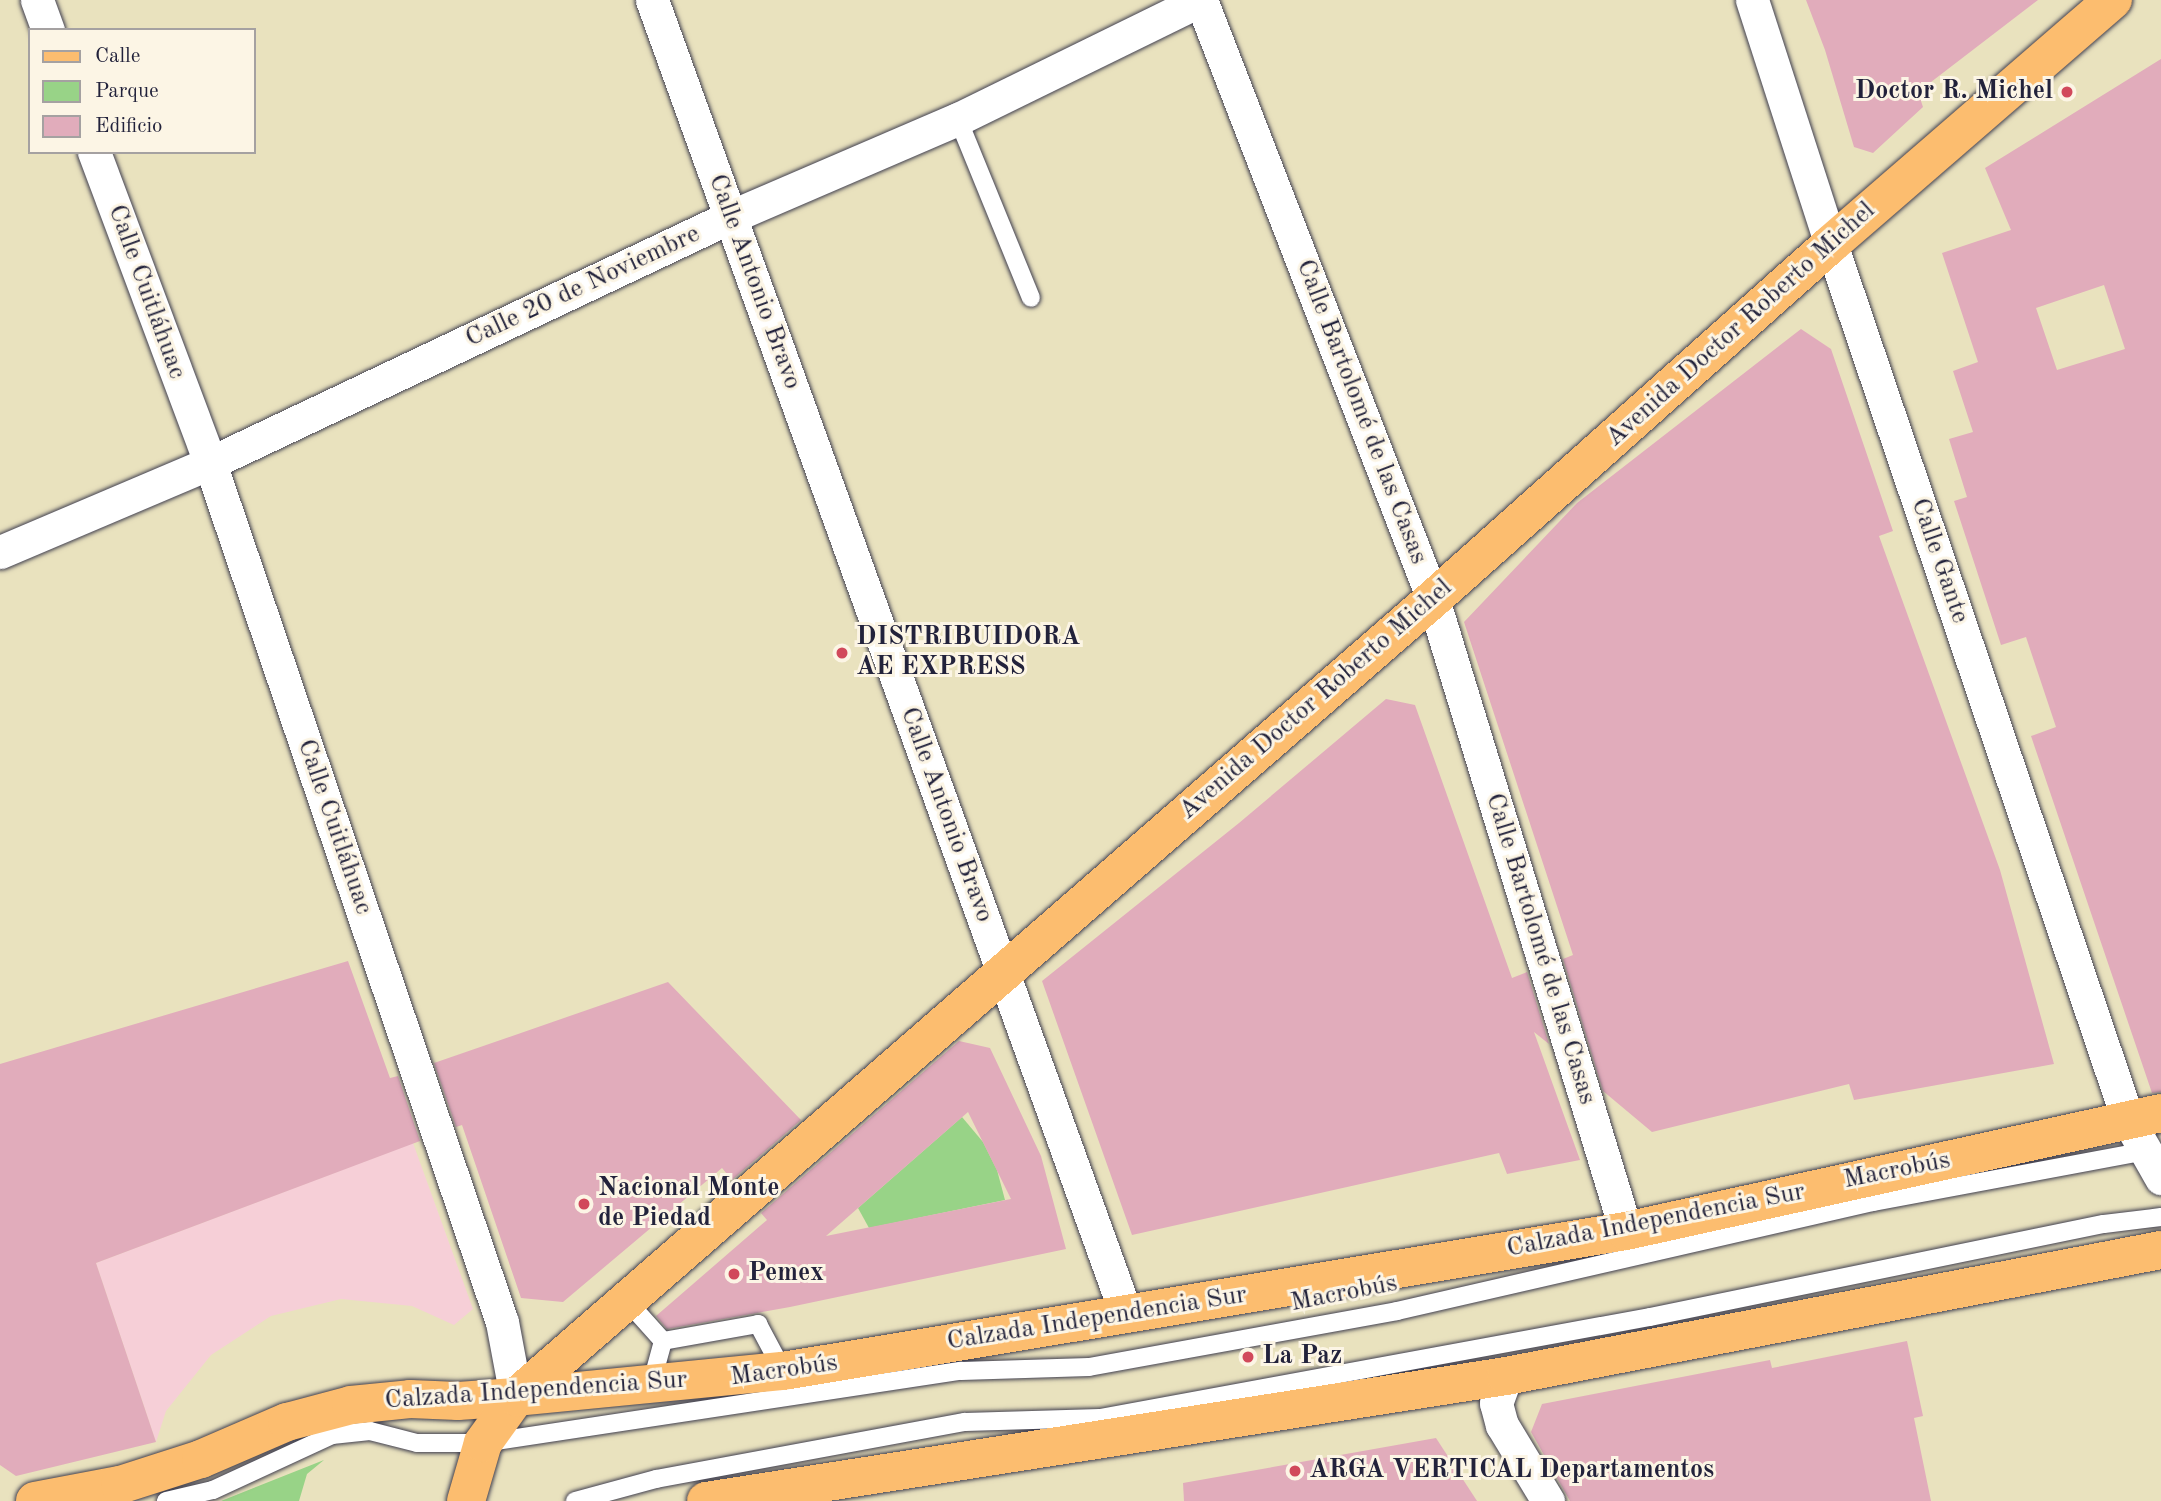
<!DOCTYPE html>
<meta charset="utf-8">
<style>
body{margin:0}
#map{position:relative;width:2161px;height:1501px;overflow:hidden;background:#e9e2be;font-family:"Old Standard TT",serif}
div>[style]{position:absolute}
.built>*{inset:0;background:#f6cfd7}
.green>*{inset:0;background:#98d387}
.building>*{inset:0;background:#e1acbb}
.roads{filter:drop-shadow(0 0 2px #403f4f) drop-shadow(0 0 2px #403f4f)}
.lane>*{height:18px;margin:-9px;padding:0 9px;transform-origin:9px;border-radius:9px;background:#fff}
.street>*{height:33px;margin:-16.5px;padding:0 16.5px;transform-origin:16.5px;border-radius:16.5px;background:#fff}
.primary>*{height:38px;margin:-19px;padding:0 19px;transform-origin:19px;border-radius:19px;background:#fcbd6f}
.dots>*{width:19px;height:19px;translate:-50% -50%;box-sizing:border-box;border:4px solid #fcf5e5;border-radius:50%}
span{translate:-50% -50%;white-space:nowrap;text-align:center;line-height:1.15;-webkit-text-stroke:6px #fcf5e5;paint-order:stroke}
.poi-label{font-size:26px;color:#22223b;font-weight:700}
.right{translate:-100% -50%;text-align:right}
.left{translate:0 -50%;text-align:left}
.street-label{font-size:26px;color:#22223b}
.legend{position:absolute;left:28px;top:28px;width:228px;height:126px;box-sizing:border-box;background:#fcf5e5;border:2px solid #a5a1a1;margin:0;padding:9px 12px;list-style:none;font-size:21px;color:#22223b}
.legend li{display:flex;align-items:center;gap:14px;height:35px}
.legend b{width:35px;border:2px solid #a5a1a1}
</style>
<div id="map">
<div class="built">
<i style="clip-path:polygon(413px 1143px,473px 1309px,454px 1325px,412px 1306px,341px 1299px,271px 1316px,211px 1355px,166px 1411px,156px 1442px,96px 1263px)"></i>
</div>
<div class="green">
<i style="clip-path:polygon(962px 1117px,983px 1142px,997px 1170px,1005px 1200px,869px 1228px,858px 1208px)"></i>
<i style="clip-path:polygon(324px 1460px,307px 1474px,299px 1501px,221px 1501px)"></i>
</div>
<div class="building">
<i style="clip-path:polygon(1806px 0,2038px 0,1918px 92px,1923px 107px,1873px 153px,1854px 147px,1825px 50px)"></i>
<i style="clip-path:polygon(evenodd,2161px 59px,2161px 1092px,2152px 1093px,2031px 736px,2056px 727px,2026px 637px,2001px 645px,1954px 501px,1967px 497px,1949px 439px,1973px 432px,1953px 371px,1978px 362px,1942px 253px,2011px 230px,1985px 168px,2161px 59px,2104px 285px,2125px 349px,2057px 370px,2036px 308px,2104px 285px)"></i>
<i style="clip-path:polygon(1801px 329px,1831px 349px,1893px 531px,1879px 536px,2000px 870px,2054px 1064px,1854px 1100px,1849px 1084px,1652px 1132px,1603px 1091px,1563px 959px,1573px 955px,1464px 622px,1577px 503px)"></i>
<i style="clip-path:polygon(1386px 699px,1415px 705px,1512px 978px,1527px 972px,1549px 1044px,1534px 1032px,1580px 1160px,1507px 1174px,1499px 1153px,1132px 1235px,1042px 981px,1239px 823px)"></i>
<i style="clip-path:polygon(348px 961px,390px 1078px,398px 1076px,420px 1141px,96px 1263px,156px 1442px,16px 1476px,0 1465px,0 1064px)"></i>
<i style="clip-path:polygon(668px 982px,801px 1120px,732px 1180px,722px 1168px,563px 1302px,521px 1298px,462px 1125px,456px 1127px,434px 1063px)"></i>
<i style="clip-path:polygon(evenodd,959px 1041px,990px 1048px,1041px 1156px,1066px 1249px,790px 1307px,667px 1329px,656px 1316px,767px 1220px,761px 1213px,959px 1041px,968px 1112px,1011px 1199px,826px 1236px,968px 1112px)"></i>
<i style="clip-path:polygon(1907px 1341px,1923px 1416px,1914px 1418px,1931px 1501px,1570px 1501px,1531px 1432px,1542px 1404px,1770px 1360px,1772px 1368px)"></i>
<i style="clip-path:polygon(1436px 1438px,1477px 1501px,1184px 1501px,1183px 1483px)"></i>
</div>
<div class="roads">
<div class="lane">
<i style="left:958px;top:119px;width:193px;rotate:67.8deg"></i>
<i style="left:628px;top:1302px;width:52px;rotate:48.1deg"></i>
<i style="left:663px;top:1341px;width:97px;rotate:-10.1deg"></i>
<i style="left:758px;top:1324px;width:53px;rotate:62deg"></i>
<i style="left:651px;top:1385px;width:46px;rotate:-74.7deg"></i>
<i style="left:166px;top:1501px;width:48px;rotate:-13.2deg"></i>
<i style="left:213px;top:1490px;width:131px;rotate:-24.8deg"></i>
<i style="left:332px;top:1435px;width:38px;rotate:-6deg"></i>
<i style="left:370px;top:1431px;width:49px;rotate:14.3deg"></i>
<i style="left:417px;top:1443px;width:66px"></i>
<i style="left:483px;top:1443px;width:483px;rotate:-8.6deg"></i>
<i style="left:961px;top:1371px;width:128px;rotate:-1.8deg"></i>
<i style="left:1089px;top:1367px;width:313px;rotate:-10.3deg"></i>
<i style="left:1397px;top:1311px;width:488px;rotate:-12.9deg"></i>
<i style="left:1873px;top:1202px;width:283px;rotate:-10.6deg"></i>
<i style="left:575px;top:1501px;width:84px;rotate:-15.2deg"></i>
<i style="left:656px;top:1479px;width:314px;rotate:-10.5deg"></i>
<i style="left:965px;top:1422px;width:135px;rotate:-1.7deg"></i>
<i style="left:1100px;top:1418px;width:559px;rotate:-10.41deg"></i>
<i style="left:1650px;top:1317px;width:463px;rotate:-11.6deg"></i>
<i style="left:2104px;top:1224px;width:57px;rotate:-7deg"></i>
</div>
<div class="street">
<i style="left:37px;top:0;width:32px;rotate:70deg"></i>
<i style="left:652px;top:0;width:1397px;rotate:70.16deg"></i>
<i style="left:1201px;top:0;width:642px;rotate:68.83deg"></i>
<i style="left:1433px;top:599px;width:661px;rotate:73.02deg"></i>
<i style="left:1752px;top:0;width:256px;rotate:72.1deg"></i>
<i style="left:1831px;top:244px;width:925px;rotate:71.27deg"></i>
<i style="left:2128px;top:1120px;width:67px;rotate:60.4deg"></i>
<i style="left:94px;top:152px;width:332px;rotate:69.5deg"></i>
<i style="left:210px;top:463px;width:907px;rotate:71.23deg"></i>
<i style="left:502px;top:1322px;width:76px;rotate:79.4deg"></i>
<i style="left:0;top:552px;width:228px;rotate:-23deg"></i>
<i style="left:210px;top:463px;width:575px;rotate:-25.32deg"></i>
<i style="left:730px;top:217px;width:248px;rotate:-23.3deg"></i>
<i style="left:958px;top:119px;width:271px;rotate:-26.1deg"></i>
<i style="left:1506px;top:1376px;width:29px;rotate:110deg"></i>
<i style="left:1496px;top:1403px;width:23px;rotate:75deg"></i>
<i style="left:1502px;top:1425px;width:89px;rotate:58.8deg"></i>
</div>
<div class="primary">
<i style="left:35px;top:1501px;width:86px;rotate:-10.7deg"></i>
<i style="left:120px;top:1485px;width:85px;rotate:-17.8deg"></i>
<i style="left:201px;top:1459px;width:94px;rotate:-23.3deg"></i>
<i style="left:287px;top:1422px;width:66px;rotate:-14.9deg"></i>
<i style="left:351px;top:1405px;width:59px;rotate:-5.8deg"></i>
<i style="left:410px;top:1399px;width:48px;rotate:2.4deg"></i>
<i style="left:458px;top:1401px;width:58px;rotate:-3.9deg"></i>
<i style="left:516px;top:1397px;width:268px;rotate:-5.6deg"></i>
<i style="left:783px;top:1371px;width:855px;rotate:-9.43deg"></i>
<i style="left:1626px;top:1231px;width:548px;rotate:-12.44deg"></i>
<i style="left:466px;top:1501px;width:60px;rotate:-73.7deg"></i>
<i style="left:483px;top:1443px;width:57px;rotate:-54.3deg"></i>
<i style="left:516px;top:1397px;width:1216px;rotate:-41.03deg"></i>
<i style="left:1433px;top:599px;width:533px;rotate:-41.73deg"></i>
<i style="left:1831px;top:244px;width:373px;rotate:-40.9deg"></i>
<i style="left:706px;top:1501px;width:810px;rotate:-8.88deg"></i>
<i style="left:1506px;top:1376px;width:667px;rotate:-10.89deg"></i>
</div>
</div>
<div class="dots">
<i style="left:2067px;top:92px;background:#d1495b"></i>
<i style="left:842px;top:653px;background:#d1495b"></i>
<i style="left:584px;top:1204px;background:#d1495b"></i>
<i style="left:734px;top:1274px;background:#d1495b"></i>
<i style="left:1248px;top:1357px;background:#d1495b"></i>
<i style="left:1295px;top:1471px;background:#d1495b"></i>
</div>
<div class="poi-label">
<span class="right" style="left:2053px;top:92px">Doctor R. Michel</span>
<span class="left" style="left:856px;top:653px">DISTRIBUIDORA<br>AE EXPRESS</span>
<span class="left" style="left:598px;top:1204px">Nacional Monte<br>de Piedad</span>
<span class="left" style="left:748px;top:1274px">Pemex</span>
<span class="left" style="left:1262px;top:1357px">La Paz</span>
<span class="left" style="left:1309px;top:1471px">ARGA VERTICAL Departamentos</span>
</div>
<div class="street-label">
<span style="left:754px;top:282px;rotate:70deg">Calle Antonio Bravo</span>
<span style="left:583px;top:287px;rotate:-25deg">Calle 20 de Noviembre</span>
<span style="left:146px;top:292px;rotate:70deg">Calle Cuitláhuac</span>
<span style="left:1741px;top:325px;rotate:-42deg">Avenida Doctor Roberto Michel</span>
<span style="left:1361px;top:412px;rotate:69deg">Calle Bartolomé de las Casas</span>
<span style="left:1939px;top:561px;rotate:71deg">Calle Gante</span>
<span style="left:1316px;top:700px;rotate:-41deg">Avenida Doctor Roberto Michel</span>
<span style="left:946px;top:815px;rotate:70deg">Calle Antonio Bravo</span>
<span style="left:334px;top:827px;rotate:71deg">Calle Cuitláhuac</span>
<span style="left:1540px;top:949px;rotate:73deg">Calle Bartolomé de las Casas</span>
<span style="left:1897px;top:1171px;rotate:-11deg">Macrobús</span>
<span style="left:1656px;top:1221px;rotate:-11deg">Calzada Independencia Sur</span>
<span style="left:1344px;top:1294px;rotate:-11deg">Macrobús</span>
<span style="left:1097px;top:1319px;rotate:-9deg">Calzada Independencia Sur</span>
<span style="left:784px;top:1371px;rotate:-8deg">Macrobús</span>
<span style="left:536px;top:1391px;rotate:-4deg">Calzada Independencia Sur</span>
</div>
<ul class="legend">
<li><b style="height:9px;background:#fcbd6f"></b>Calle</li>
<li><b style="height:19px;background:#98d387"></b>Parque</li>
<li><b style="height:19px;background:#e1acbb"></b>Edificio</li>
</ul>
</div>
